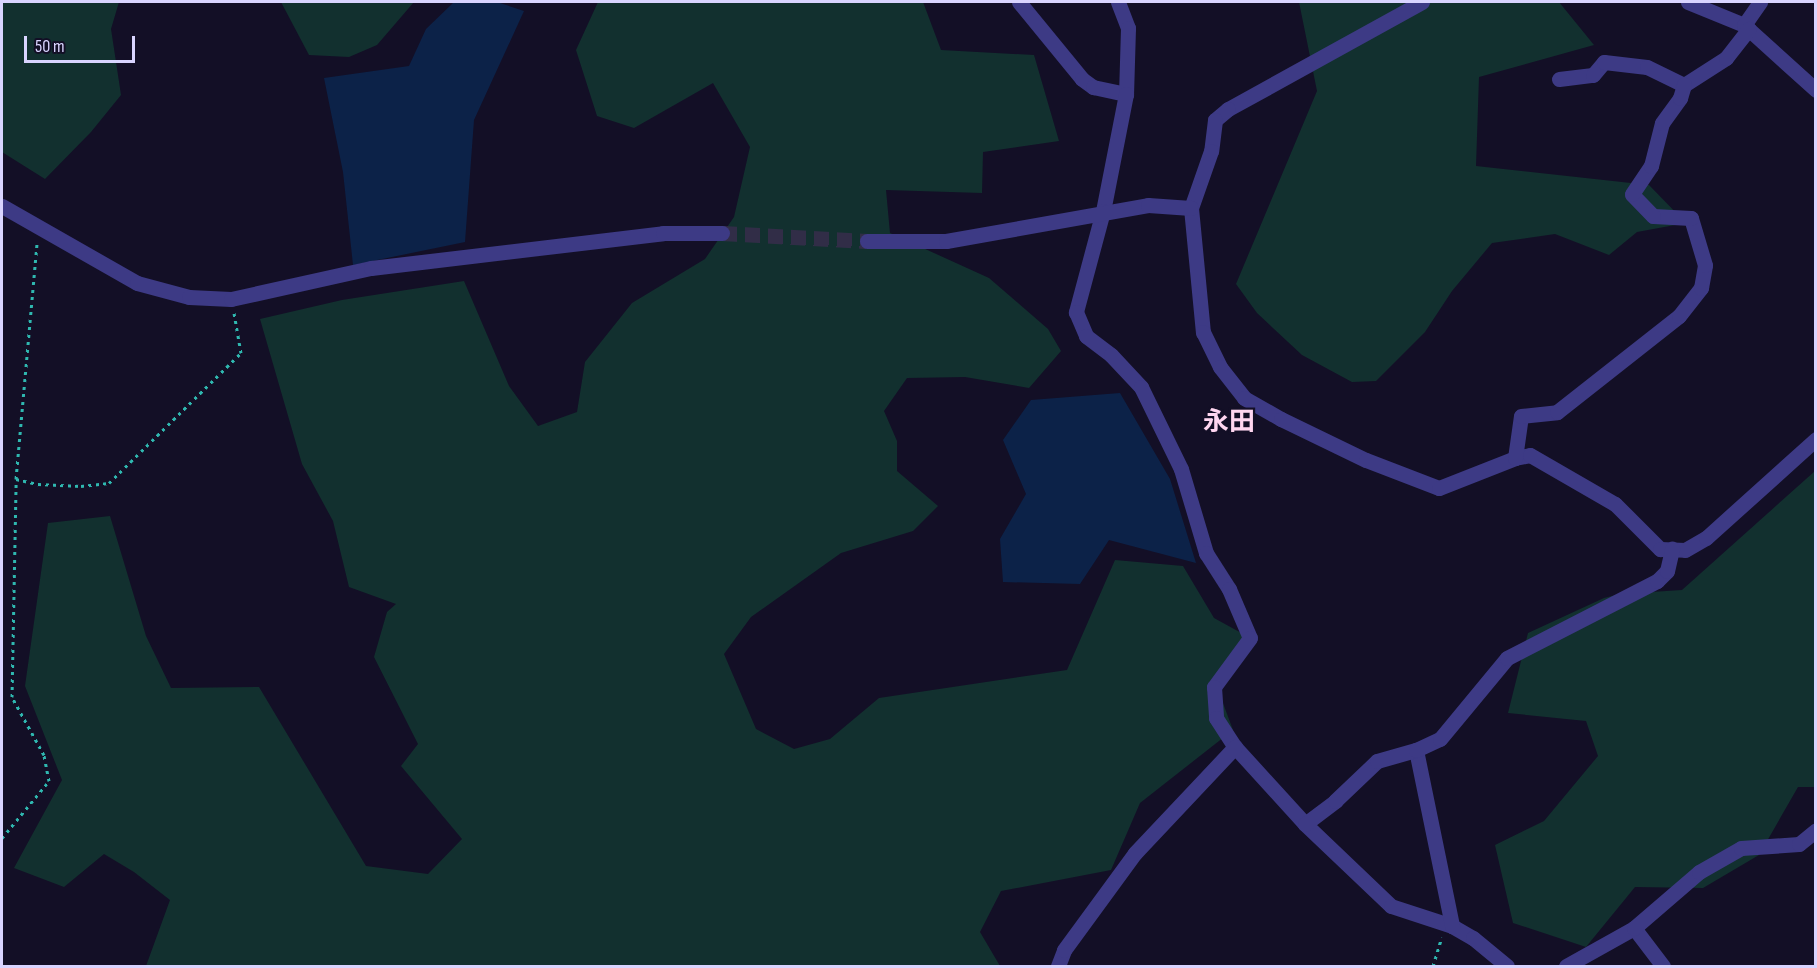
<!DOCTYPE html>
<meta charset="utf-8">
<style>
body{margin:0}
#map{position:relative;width:1817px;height:968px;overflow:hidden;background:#130f26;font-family:"Sofia Sans Condensed","Noto Sans JP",sans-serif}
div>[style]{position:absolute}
.green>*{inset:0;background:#12302f}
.water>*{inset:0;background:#0c2248}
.minor-tunnel>*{height:15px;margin-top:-7.5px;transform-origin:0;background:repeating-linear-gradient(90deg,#312d47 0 15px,transparent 0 23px)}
.path>*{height:3px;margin-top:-1.5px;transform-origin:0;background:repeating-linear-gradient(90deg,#2fb8b0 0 3px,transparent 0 7.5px)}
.minor>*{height:15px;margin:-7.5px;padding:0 7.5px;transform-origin:7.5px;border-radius:7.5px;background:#3d3a85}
span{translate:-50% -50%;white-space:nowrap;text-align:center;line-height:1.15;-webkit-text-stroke:4.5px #130f26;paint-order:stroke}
.quarter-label{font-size:26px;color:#ffd6f0;font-weight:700}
.frame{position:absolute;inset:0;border:3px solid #d9d4ff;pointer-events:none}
.scale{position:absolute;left:24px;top:36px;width:111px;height:27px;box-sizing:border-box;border:3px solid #d9d4ff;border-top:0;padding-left:8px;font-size:18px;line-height:21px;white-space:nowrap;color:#d9d4ff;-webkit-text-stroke:4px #130f26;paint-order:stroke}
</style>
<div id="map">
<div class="green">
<i style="clip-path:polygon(2px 2px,119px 2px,111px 29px,121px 95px,91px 132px,45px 179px,2px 152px)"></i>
<i style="clip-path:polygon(281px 2px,414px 2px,377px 45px,349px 57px,309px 55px)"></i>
<i style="clip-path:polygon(598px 2px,923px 2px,941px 50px,1034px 55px,1059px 141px,983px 152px,982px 193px,886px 190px,890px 233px,989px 278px,1048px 329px,1061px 351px,1029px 388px,965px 377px,907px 378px,884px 411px,897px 441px,897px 471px,938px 506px,913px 531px,841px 553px,751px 617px,724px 654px,756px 729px,794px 749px,830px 739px,879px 698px,1067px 670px,1115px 560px,1183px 566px,1214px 618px,1245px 635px,1217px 687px,1233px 730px,1140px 803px,1111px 870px,1001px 891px,980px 932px,1000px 966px,146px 966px,170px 900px,134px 872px,104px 854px,64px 887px,14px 868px,62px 780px,25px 686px,48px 523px,110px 516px,146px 636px,171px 688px,259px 687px,366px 866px,428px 874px,462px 839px,401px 766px,418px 744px,374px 657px,387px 612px,396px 604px,349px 587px,333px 521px,302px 464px,260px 319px,342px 300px,464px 281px,509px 386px,538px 426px,577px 412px,585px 362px,632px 303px,705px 259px,734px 217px,750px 147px,713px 83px,634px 128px,597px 116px,576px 50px)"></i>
<i style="clip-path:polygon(1299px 2px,1559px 2px,1594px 45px,1479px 77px,1476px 166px,1649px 185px,1686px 223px,1637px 232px,1609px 255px,1555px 234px,1492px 243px,1452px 291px,1425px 332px,1376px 381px,1352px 382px,1302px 355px,1257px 313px,1236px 284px,1317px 91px)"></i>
<i style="clip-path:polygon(1815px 471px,1815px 787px,1798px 787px,1759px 855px,1703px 888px,1635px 887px,1586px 947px,1513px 923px,1495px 845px,1544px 821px,1598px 756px,1586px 721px,1508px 713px,1528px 633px,1604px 598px,1620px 594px,1682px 590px)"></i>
</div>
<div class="water">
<i style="clip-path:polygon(454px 2px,497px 2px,524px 11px,474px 120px,465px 242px,353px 265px,343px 172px,324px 78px,409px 66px,426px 29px)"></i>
<i style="clip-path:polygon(1120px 393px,1170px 479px,1196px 563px,1109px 540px,1080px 584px,1003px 582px,1000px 539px,1026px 494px,1003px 440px,1031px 400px)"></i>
</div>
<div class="minor-tunnel">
<i style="left:722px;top:233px;width:145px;rotate:3.2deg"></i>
</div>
<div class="path">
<i style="left:16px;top:479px;width:23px;rotate:13deg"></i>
<i style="left:38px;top:484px;width:43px;rotate:2.7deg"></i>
<i style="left:81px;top:486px;width:28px;rotate:-6deg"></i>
<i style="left:109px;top:483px;width:185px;rotate:-44.6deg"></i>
<i style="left:241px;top:353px;width:41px;rotate:-99.9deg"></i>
<i style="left:2px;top:838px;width:74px;rotate:-50.5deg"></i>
<i style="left:49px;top:781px;width:26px;rotate:-101deg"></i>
<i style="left:44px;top:755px;width:66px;rotate:-118.9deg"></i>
<i style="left:12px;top:697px;width:218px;rotate:-88.9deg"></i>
<i style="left:16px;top:479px;width:237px;rotate:-84.9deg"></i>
<i style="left:1433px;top:966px;width:30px;rotate:-73deg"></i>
</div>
<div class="minor">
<i style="left:1019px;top:2px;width:99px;rotate:50.7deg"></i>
<i style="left:1082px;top:79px;width:14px;rotate:36deg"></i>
<i style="left:1093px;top:87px;width:34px;rotate:12deg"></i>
<i style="left:1118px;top:2px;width:28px;rotate:69deg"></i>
<i style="left:1128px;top:28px;width:66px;rotate:91.7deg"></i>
<i style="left:1126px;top:94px;width:119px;rotate:101.1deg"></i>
<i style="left:1103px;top:211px;width:105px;rotate:105deg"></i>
<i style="left:1076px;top:312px;width:26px;rotate:67deg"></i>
<i style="left:1086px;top:336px;width:31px;rotate:37deg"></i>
<i style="left:1111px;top:355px;width:44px;rotate:46.8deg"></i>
<i style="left:1141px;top:387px;width:91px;rotate:64deg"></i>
<i style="left:1181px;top:469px;width:88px;rotate:73.4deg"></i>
<i style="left:1206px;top:553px;width:43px;rotate:57.4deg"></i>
<i style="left:1229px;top:589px;width:53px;rotate:66.8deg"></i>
<i style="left:1250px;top:638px;width:61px;rotate:126.3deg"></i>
<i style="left:1214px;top:687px;width:31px;rotate:86deg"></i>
<i style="left:1216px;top:718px;width:35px;rotate:57deg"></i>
<i style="left:1235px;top:747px;width:104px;rotate:47.7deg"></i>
<i style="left:1305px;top:824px;width:119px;rotate:43.6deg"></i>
<i style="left:1391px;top:906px;width:64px;rotate:18.2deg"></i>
<i style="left:1452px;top:926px;width:24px;rotate:30deg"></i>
<i style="left:1473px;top:938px;width:44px;rotate:39.5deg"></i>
<i style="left:1422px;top:2px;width:222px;rotate:151.1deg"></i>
<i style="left:1228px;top:109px;width:17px;rotate:140deg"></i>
<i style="left:1215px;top:120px;width:31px;rotate:97deg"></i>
<i style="left:1211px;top:151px;width:60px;rotate:109.3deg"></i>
<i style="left:1191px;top:208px;width:125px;rotate:84.5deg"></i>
<i style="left:1203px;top:332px;width:39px;rotate:64deg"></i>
<i style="left:1220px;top:367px;width:39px;rotate:52deg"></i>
<i style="left:1244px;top:398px;width:43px;rotate:29.6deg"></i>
<i style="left:1281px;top:419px;width:94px;rotate:25.8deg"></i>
<i style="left:1366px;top:460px;width:78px;rotate:21deg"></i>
<i style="left:1439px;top:488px;width:82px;rotate:-21.5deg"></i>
<i style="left:1515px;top:458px;width:15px;rotate:-11deg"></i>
<i style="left:1530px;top:455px;width:98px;rotate:30deg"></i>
<i style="left:1615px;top:504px;width:64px;rotate:45deg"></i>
<i style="left:1660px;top:549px;width:25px;rotate:2deg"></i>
<i style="left:1685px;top:550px;width:24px;rotate:-30deg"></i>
<i style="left:1706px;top:538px;width:148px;rotate:-42deg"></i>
<i style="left:1688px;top:2px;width:61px;rotate:22.3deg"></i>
<i style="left:1744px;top:25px;width:97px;rotate:42.1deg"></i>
<i style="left:1744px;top:25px;width:28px;rotate:-55deg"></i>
<i style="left:1559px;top:79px;width:34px;rotate:-7deg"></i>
<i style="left:1593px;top:75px;width:17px;rotate:-50deg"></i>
<i style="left:1604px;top:62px;width:43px;rotate:6.6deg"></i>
<i style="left:1647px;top:67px;width:41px;rotate:25.9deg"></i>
<i style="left:1684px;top:85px;width:50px;rotate:-32.7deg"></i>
<i style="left:1726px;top:58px;width:37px;rotate:-52deg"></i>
<i style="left:2px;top:206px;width:155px;rotate:29.7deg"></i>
<i style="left:137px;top:283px;width:54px;rotate:15.1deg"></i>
<i style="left:189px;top:297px;width:42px;rotate:2.7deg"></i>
<i style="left:231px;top:299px;width:143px;rotate:-12.5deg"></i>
<i style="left:371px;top:268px;width:294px;rotate:-6.8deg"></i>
<i style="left:663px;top:233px;width:59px"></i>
<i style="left:867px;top:241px;width:79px"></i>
<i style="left:946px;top:241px;width:205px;rotate:-10.1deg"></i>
<i style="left:1148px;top:205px;width:43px;rotate:4deg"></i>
<i style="left:1515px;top:458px;width:42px;rotate:-81.9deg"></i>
<i style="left:1521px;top:416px;width:36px;rotate:-6deg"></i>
<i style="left:1557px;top:412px;width:155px;rotate:-38.2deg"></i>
<i style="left:1679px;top:316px;width:36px;rotate:-52deg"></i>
<i style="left:1701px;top:288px;width:23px;rotate:-80deg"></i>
<i style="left:1705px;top:265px;width:49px;rotate:-106.6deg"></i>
<i style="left:1691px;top:218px;width:38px;rotate:-177deg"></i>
<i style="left:1653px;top:216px;width:30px;rotate:-134deg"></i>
<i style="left:1632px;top:194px;width:34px;rotate:-56deg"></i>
<i style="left:1651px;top:166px;width:44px;rotate:-75.7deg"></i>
<i style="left:1662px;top:123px;width:31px;rotate:-54deg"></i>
<i style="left:1680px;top:98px;width:14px;rotate:-73deg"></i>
<i style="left:1416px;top:750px;width:180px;rotate:78.4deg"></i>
<i style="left:1305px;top:824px;width:38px;rotate:-37deg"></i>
<i style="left:1335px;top:801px;width:58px;rotate:-43.6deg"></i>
<i style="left:1377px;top:761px;width:41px;rotate:-15.8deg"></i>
<i style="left:1416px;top:750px;width:26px;rotate:-25deg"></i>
<i style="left:1440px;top:739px;width:105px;rotate:-50.4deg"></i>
<i style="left:1507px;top:658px;width:169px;rotate:-27.2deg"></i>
<i style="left:1657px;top:581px;width:14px;rotate:-45deg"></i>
<i style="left:1667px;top:571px;width:23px;rotate:-77deg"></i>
<i style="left:1634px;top:928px;width:48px;rotate:52.7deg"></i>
<i style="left:1058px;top:966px;width:17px;rotate:-69deg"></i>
<i style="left:1064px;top:950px;width:120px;rotate:-53.8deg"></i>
<i style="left:1135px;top:853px;width:146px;rotate:-46.7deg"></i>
<i style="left:1566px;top:966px;width:78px;rotate:-29.2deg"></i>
<i style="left:1634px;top:928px;width:86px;rotate:-40.7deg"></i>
<i style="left:1699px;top:872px;width:48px;rotate:-29.7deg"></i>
<i style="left:1741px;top:848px;width:58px;rotate:-3.9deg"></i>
<i style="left:1799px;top:844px;width:22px;rotate:-39deg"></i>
</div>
<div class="quarter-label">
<span style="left:1229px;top:423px">永田</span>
</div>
<div class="frame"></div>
<div class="scale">50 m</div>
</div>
